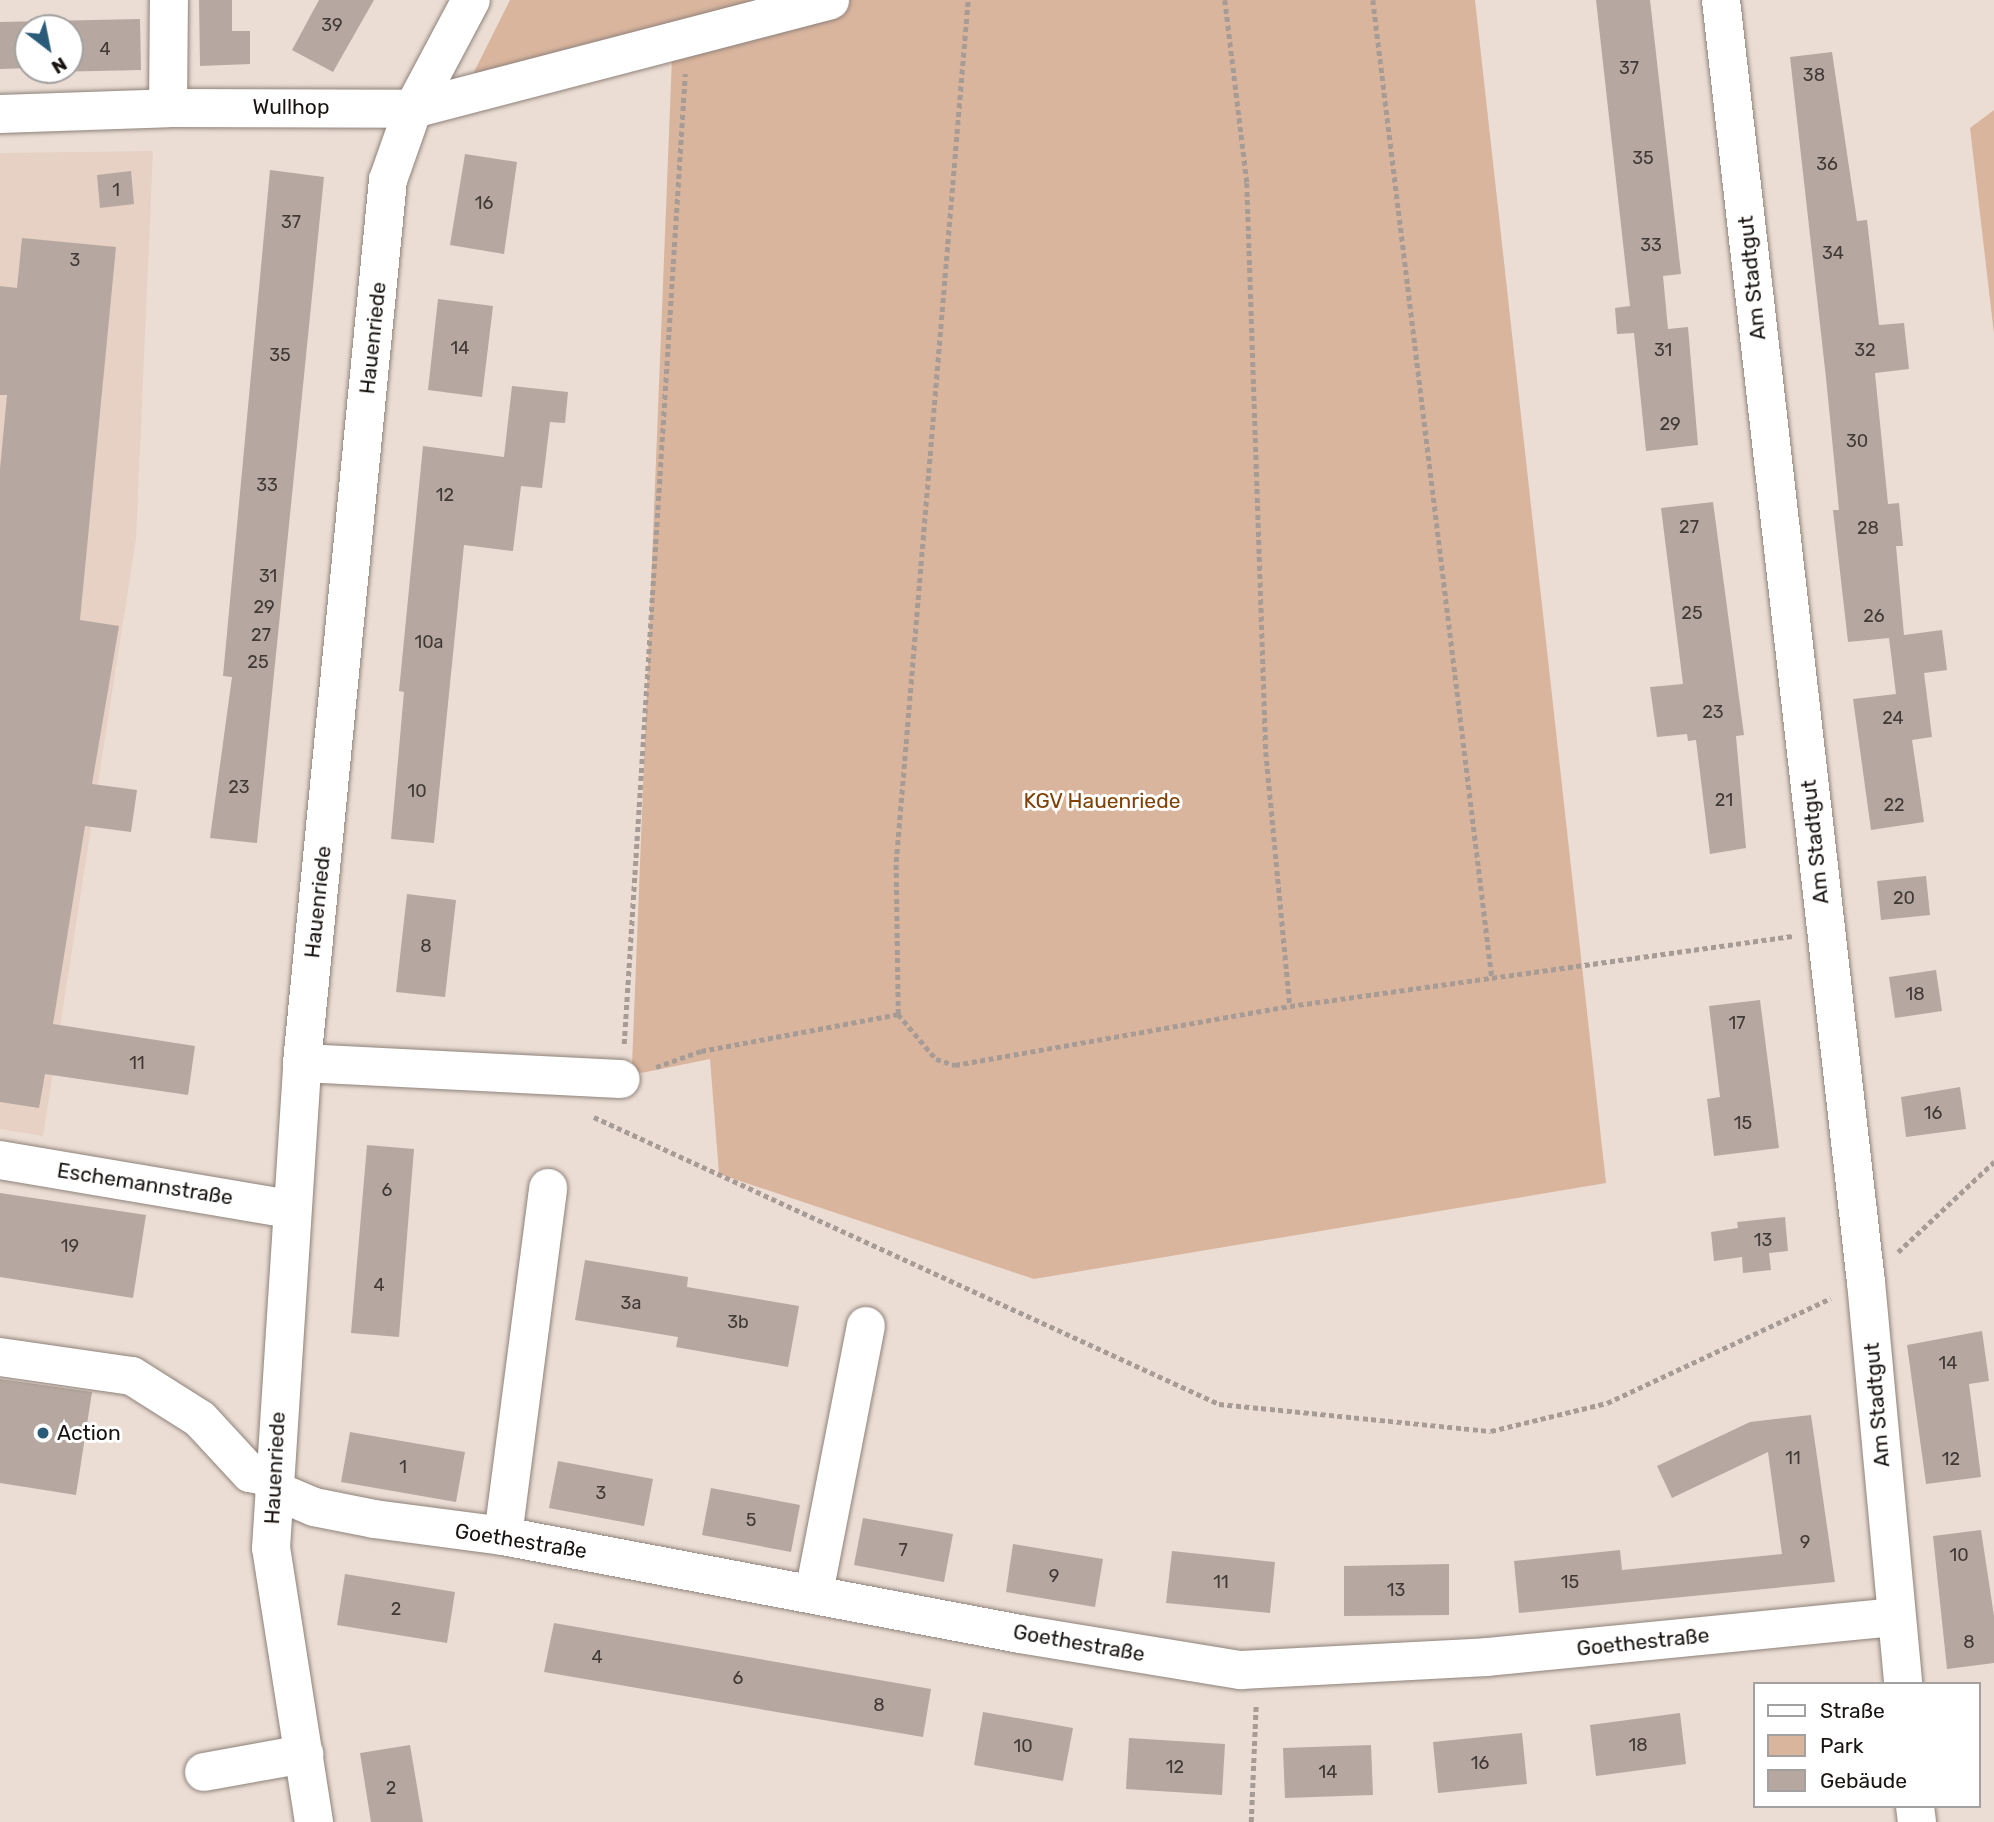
<!DOCTYPE html>
<meta charset="utf-8">
<style>
body{margin:0}
#map{position:relative;width:1994px;height:1822px;overflow:hidden;background:#ebddd4;font-family:Rubik,sans-serif}
div>[style]{position:absolute}
.built>*{inset:0;background:#e6d1c4}
.green>*{inset:0;background:#dab59e}
.building>*{inset:0;background:#b6a8a0}
.path>*{height:4.5px;margin-top:-2.25px;transform-origin:0;background:repeating-linear-gradient(90deg,#a79c95 0 5px,transparent 0 8.5px)}
.roads{filter:drop-shadow(0 0 2px #8e827a) drop-shadow(0 0 2px #8e827a)}
.minor>*{height:38px;margin:-19px;padding:0 19px;transform-origin:19px;border-radius:19px;background:#fff}
.dots>*{width:19px;height:19px;translate:-50% -50%;box-sizing:border-box;border:4px solid #fff;border-radius:50%}
span{translate:-50% -50%;white-space:nowrap;text-align:center;line-height:1.15;-webkit-text-stroke:6px #fff;paint-order:stroke}
.number-label{font-size:18px;color:#403935}
.number-label span{-webkit-text-stroke-width:0}
.street-label{font-size:21px;color:#191411}
.park-label{font-size:21px;color:#814005}
.poi-label{font-size:21px;color:#191411}
.left{translate:0 -50%;text-align:left}
.legend{position:absolute;left:1753px;top:1682px;width:228px;height:126px;box-sizing:border-box;background:#fff;border:2px solid #a3a1a0;margin:0;padding:9px 12px;list-style:none;font-size:21px;color:#191411}
.legend li{display:flex;align-items:center;gap:14px;height:35px}
.legend b{width:35px;border:2px solid #a3a1a0}
.north{position:absolute;left:14px;top:14px;width:70px;height:70px;box-sizing:border-box;background:#fff;border:2px solid #a3a1a0;border-radius:50%;rotate:148deg;font-size:19px;font-weight:700;line-height:28px;text-align:center;color:#191411}
.north::after{content:'';display:block;margin:auto;width:24px;height:32px;background:#2a5c79;clip-path:polygon(50% 0,100% 100%,50% 72%,0 100%)}
</style>
<div id="map">
<div class="built">
<i style="clip-path:polygon(153px 151px,136px 539px,43px 1136px,0 1129px,0 153px)"></i>
</div>
<div class="green">
<i style="clip-path:polygon(510px 0,1475px 0,1606px 1183px,1034px 1279px,719px 1174px,710px 1059px,641px 1073px,632px 1065px,673px 32px,467px 86px)"></i>
<i style="clip-path:polygon(1994px 110px,1994px 334px,1970px 128px)"></i>
</div>
<div class="building">
<i style="clip-path:polygon(199px 0,232px 0,232px 31px,250px 31px,250px 64px,200px 66px)"></i>
<i style="clip-path:polygon(319px 0,374px 0,333px 72px,292px 50px)"></i>
<i style="clip-path:polygon(1596px 0,1650px 0,1681px 274px,1663px 276px,1668px 329px,1688px 327px,1698px 445px,1646px 451px,1634px 333px,1617px 334px,1615px 308px,1630px 306px)"></i>
<i style="clip-path:polygon(140px 19px,141px 70px,51px 72px,70px 70px,70px 28px,28px 28px,28px 68px,0 69px,0 22px)"></i>
<i style="clip-path:polygon(1832px 52px,1857px 221px,1867px 220px,1879px 325px,1904px 323px,1909px 369px,1875px 373px,1888px 504px,1899px 503px,1903px 546px,1896px 546px,1904px 635px,1942px 630px,1947px 670px,1924px 673px,1932px 737px,1912px 740px,1924px 822px,1871px 830px,1853px 699px,1896px 694px,1889px 638px,1848px 642px,1833px 510px,1839px 510px,1826px 378px,1790px 57px)"></i>
<i style="clip-path:polygon(465px 154px,517px 162px,504px 254px,450px 245px)"></i>
<i style="clip-path:polygon(270px 170px,324px 177px,257px 843px,210px 838px,232px 677px,223px 676px)"></i>
<i style="clip-path:polygon(131px 171px,134px 204px,100px 208px,97px 175px)"></i>
<i style="clip-path:polygon(22px 238px,116px 247px,80px 620px,119px 626px,92px 784px,137px 790px,131px 832px,85px 826px,53px 1024px,195px 1046px,188px 1095px,45px 1074px,39px 1108px,0 1102px,0 469px,7px 395px,0 395px,0 286px,17px 288px)"></i>
<i style="clip-path:polygon(438px 299px,493px 306px,482px 397px,428px 390px)"></i>
<i style="clip-path:polygon(512px 386px,568px 392px,565px 423px,550px 422px,542px 488px,521px 486px,513px 551px,464px 545px,434px 843px,391px 839px,404px 692px,399px 691px,423px 446px,504px 457px)"></i>
<i style="clip-path:polygon(1713px 502px,1744px 735px,1736px 736px,1746px 848px,1710px 854px,1696px 740px,1688px 741px,1687px 734px,1657px 737px,1650px 687px,1683px 684px,1661px 508px)"></i>
<i style="clip-path:polygon(1926px 876px,1930px 915px,1881px 920px,1877px 881px)"></i>
<i style="clip-path:polygon(407px 894px,456px 900px,445px 997px,396px 992px)"></i>
<i style="clip-path:polygon(1936px 970px,1942px 1011px,1895px 1018px,1889px 977px)"></i>
<i style="clip-path:polygon(1760px 1000px,1779px 1148px,1714px 1156px,1707px 1099px,1720px 1097px,1709px 1006px)"></i>
<i style="clip-path:polygon(1960px 1087px,1966px 1129px,1906px 1137px,1901px 1097px)"></i>
<i style="clip-path:polygon(367px 1145px,414px 1149px,399px 1337px,351px 1333px)"></i>
<i style="clip-path:polygon(0 1193px,146px 1215px,133px 1298px,0 1277px)"></i>
<i style="clip-path:polygon(1785px 1217px,1788px 1251px,1769px 1253px,1771px 1270px,1743px 1273px,1742px 1257px,1714px 1261px,1711px 1232px,1738px 1228px,1737px 1222px)"></i>
<i style="clip-path:polygon(585px 1260px,688px 1277px,687px 1287px,799px 1306px,788px 1367px,676px 1347px,678px 1337px,575px 1320px)"></i>
<i style="clip-path:polygon(1982px 1331px,1989px 1381px,1969px 1384px,1981px 1477px,1926px 1484px,1907px 1345px)"></i>
<i style="clip-path:polygon(0 1379px,92px 1392px,76px 1495px,0 1483px)"></i>
<i style="clip-path:polygon(1811px 1415px,1835px 1582px,1519px 1613px,1514px 1561px,1620px 1550px,1622px 1570px,1782px 1554px,1768px 1452px,1672px 1498px,1657px 1466px,1750px 1422px)"></i>
<i style="clip-path:polygon(350px 1432px,465px 1452px,456px 1502px,341px 1482px)"></i>
<i style="clip-path:polygon(558px 1461px,653px 1479px,644px 1526px,549px 1508px)"></i>
<i style="clip-path:polygon(711px 1488px,800px 1505px,791px 1552px,702px 1535px)"></i>
<i style="clip-path:polygon(863px 1518px,953px 1534px,944px 1582px,854px 1565px)"></i>
<i style="clip-path:polygon(1981px 1530px,1994px 1616px,1994px 1663px,1947px 1669px,1933px 1536px)"></i>
<i style="clip-path:polygon(1013px 1544px,1103px 1559px,1095px 1607px,1006px 1592px)"></i>
<i style="clip-path:polygon(1172px 1551px,1275px 1562px,1270px 1613px,1166px 1603px)"></i>
<i style="clip-path:polygon(1449px 1564px,1449px 1615px,1344px 1616px,1344px 1566px)"></i>
<i style="clip-path:polygon(345px 1574px,455px 1592px,447px 1643px,337px 1625px)"></i>
<i style="clip-path:polygon(554px 1623px,931px 1689px,923px 1737px,544px 1672px)"></i>
<i style="clip-path:polygon(983px 1712px,1073px 1728px,1063px 1781px,974px 1765px)"></i>
<i style="clip-path:polygon(1680px 1713px,1686px 1764px,1596px 1776px,1590px 1725px)"></i>
<i style="clip-path:polygon(1522px 1733px,1527px 1784px,1438px 1793px,1433px 1742px)"></i>
<i style="clip-path:polygon(1129px 1738px,1225px 1744px,1222px 1795px,1126px 1789px)"></i>
<i style="clip-path:polygon(410px 1745px,423px 1822px,371px 1822px,360px 1753px)"></i>
<i style="clip-path:polygon(1371px 1745px,1373px 1795px,1285px 1798px,1283px 1748px)"></i>
</div>
<div class="path">
<i style="left:1225px;top:0;width:184px;rotate:83.1deg"></i>
<i style="left:1247px;top:183px;width:569px;rotate:88.09deg"></i>
<i style="left:1266px;top:752px;width:255px;rotate:84.6deg"></i>
<i style="left:1373px;top:0;width:985px;rotate:83.06deg"></i>
<i style="left:898px;top:1014px;width:152px;rotate:-90.8deg"></i>
<i style="left:896px;top:862px;width:865px;rotate:-85.23deg"></i>
<i style="left:624px;top:1044px;width:972px;rotate:-86.4deg"></i>
<i style="left:656px;top:1067px;width:48px;rotate:-19.6deg"></i>
<i style="left:701px;top:1051px;width:200px;rotate:-10.6deg"></i>
<i style="left:898px;top:1014px;width:59px;rotate:49.8deg"></i>
<i style="left:936px;top:1059px;width:20px;rotate:18deg"></i>
<i style="left:955px;top:1065px;width:340px;rotate:-10deg"></i>
<i style="left:1290px;top:1006px;width:507px;rotate:-7.94deg"></i>
<i style="left:594px;top:1117px;width:688px;rotate:24.66deg"></i>
<i style="left:1219px;top:1404px;width:273px;rotate:5.7deg"></i>
<i style="left:1491px;top:1431px;width:119px;rotate:-13.6deg"></i>
<i style="left:1607px;top:1403px;width:247px;rotate:-25.1deg"></i>
<i style="left:1898px;top:1252px;width:132px;rotate:-43.2deg"></i>
<i style="left:1251px;top:1822px;width:117px;rotate:-87.6deg"></i>
</div>
<div class="roads">
<div class="minor">
<i style="left:1721px;top:0;width:1290px;rotate:83.55deg"></i>
<i style="left:1866px;top:1282px;width:404px;rotate:84.7deg"></i>
<i style="left:168px;top:108px;width:108px;rotate:-89.5deg"></i>
<i style="left:0;top:114px;width:168px;rotate:-2deg"></i>
<i style="left:168px;top:108px;width:245px;rotate:0.2deg"></i>
<i style="left:413px;top:109px;width:431px;rotate:-14.6deg"></i>
<i style="left:302px;top:1063px;width:319px;rotate:2.9deg"></i>
<i style="left:0;top:1160px;width:294px;rotate:9.6deg"></i>
<i style="left:0;top:1357px;width:133px;rotate:8.2deg"></i>
<i style="left:132px;top:1376px;width:80px;rotate:32.3deg"></i>
<i style="left:200px;top:1419px;width:74px;rotate:47.2deg"></i>
<i style="left:250px;top:1473px;width:25px;rotate:12deg"></i>
<i style="left:274px;top:1490px;width:43px;rotate:23deg"></i>
<i style="left:314px;top:1507px;width:61px;rotate:11.3deg"></i>
<i style="left:374px;top:1519px;width:130px;rotate:7.5deg"></i>
<i style="left:503px;top:1536px;width:526px;rotate:10.73deg"></i>
<i style="left:1020px;top:1634px;width:224px;rotate:9.3deg"></i>
<i style="left:1241px;top:1670px;width:246px;rotate:-3deg"></i>
<i style="left:1487px;top:1657px;width:410px;rotate:-5.6deg"></i>
<i style="left:503px;top:1536px;width:351px;rotate:-82.6deg"></i>
<i style="left:814px;top:1593px;width:272px;rotate:-79deg"></i>
<i style="left:204px;top:1772px;width:102px;rotate:-10.2deg"></i>
<i style="left:1915px;top:1806px;width:16px;rotate:83deg"></i>
<i style="left:314px;top:1822px;width:277px;rotate:-98.9deg"></i>
<i style="left:271px;top:1548px;width:486px;rotate:-86.3deg"></i>
<i style="left:302px;top:1063px;width:887px;rotate:-84.44deg"></i>
<i style="left:388px;top:180px;width:75px;rotate:-70.6deg"></i>
<i style="left:413px;top:109px;width:123px;rotate:-62deg"></i>
</div>
</div>
<div class="dots">
<i style="left:43px;top:1433px;background:#2a5c79"></i>
</div>
<div class="number-label">
<span style="left:332px;top:25px">39</span>
<span style="left:105px;top:49px">4</span>
<span style="left:1629px;top:68px">37</span>
<span style="left:1814px;top:75px">38</span>
<span style="left:1643px;top:158px">35</span>
<span style="left:1827px;top:164px">36</span>
<span style="left:116px;top:190px">1</span>
<span style="left:484px;top:203px">16</span>
<span style="left:291px;top:222px">37</span>
<span style="left:1651px;top:245px">33</span>
<span style="left:1833px;top:253px">34</span>
<span style="left:75px;top:260px">3</span>
<span style="left:460px;top:348px">14</span>
<span style="left:1663px;top:350px">31</span>
<span style="left:1865px;top:350px">32</span>
<span style="left:280px;top:355px">35</span>
<span style="left:1670px;top:424px">29</span>
<span style="left:1857px;top:441px">30</span>
<span style="left:267px;top:485px">33</span>
<span style="left:445px;top:495px">12</span>
<span style="left:1689px;top:527px">27</span>
<span style="left:1868px;top:528px">28</span>
<span style="left:268px;top:576px">31</span>
<span style="left:264px;top:607px">29</span>
<span style="left:1692px;top:613px">25</span>
<span style="left:1874px;top:616px">26</span>
<span style="left:261px;top:635px">27</span>
<span style="left:429px;top:642px">10a</span>
<span style="left:258px;top:662px">25</span>
<span style="left:1713px;top:712px">23</span>
<span style="left:1893px;top:718px">24</span>
<span style="left:239px;top:787px">23</span>
<span style="left:417px;top:791px">10</span>
<span style="left:1724px;top:800px">21</span>
<span style="left:1894px;top:805px">22</span>
<span style="left:1904px;top:898px">20</span>
<span style="left:426px;top:946px">8</span>
<span style="left:1915px;top:994px">18</span>
<span style="left:1737px;top:1023px">17</span>
<span style="left:137px;top:1063px">11</span>
<span style="left:1933px;top:1113px">16</span>
<span style="left:1743px;top:1123px">15</span>
<span style="left:387px;top:1190px">6</span>
<span style="left:1763px;top:1240px">13</span>
<span style="left:70px;top:1246px">19</span>
<span style="left:379px;top:1285px">4</span>
<span style="left:631px;top:1303px">3a</span>
<span style="left:738px;top:1322px">3b</span>
<span style="left:1948px;top:1363px">14</span>
<span style="left:1793px;top:1458px">11</span>
<span style="left:1951px;top:1459px">12</span>
<span style="left:403px;top:1467px">1</span>
<span style="left:601px;top:1493px">3</span>
<span style="left:751px;top:1520px">5</span>
<span style="left:1805px;top:1542px">9</span>
<span style="left:903px;top:1550px">7</span>
<span style="left:1959px;top:1555px">10</span>
<span style="left:1054px;top:1576px">9</span>
<span style="left:1221px;top:1582px">11</span>
<span style="left:1570px;top:1582px">15</span>
<span style="left:1396px;top:1590px">13</span>
<span style="left:396px;top:1609px">2</span>
<span style="left:1969px;top:1642px">8</span>
<span style="left:597px;top:1657px">4</span>
<span style="left:738px;top:1678px">6</span>
<span style="left:879px;top:1705px">8</span>
<span style="left:1638px;top:1745px">18</span>
<span style="left:1023px;top:1746px">10</span>
<span style="left:1480px;top:1763px">16</span>
<span style="left:1175px;top:1767px">12</span>
<span style="left:1328px;top:1772px">14</span>
<span style="left:391px;top:1788px">2</span>
</div>
<div class="street-label">
<span style="left:291px;top:107px">Wullhop</span>
<span style="left:1752px;top:278px;rotate:-96deg">Am Stadtgut</span>
<span style="left:373px;top:338px;rotate:-84deg">Hauenriede</span>
<span style="left:1815px;top:842px;rotate:-96deg">Am Stadtgut</span>
<span style="left:318px;top:902px;rotate:-84deg">Hauenriede</span>
<span style="left:145px;top:1184px;rotate:9deg">Eschemannstraße</span>
<span style="left:1877px;top:1405px;rotate:-95deg">Am Stadtgut</span>
<span style="left:275px;top:1468px;rotate:-87deg">Hauenriede</span>
<span style="left:521px;top:1541px;rotate:9deg">Goethestraße</span>
<span style="left:1643px;top:1642px;rotate:-6deg">Goethestraße</span>
<span style="left:1079px;top:1643px;rotate:10deg">Goethestraße</span>
</div>
<div class="park-label">
<span style="left:1102px;top:801px">KGV Hauenriede</span>
</div>
<div class="poi-label">
<span class="left" style="left:57px;top:1433px">Action</span>
</div>
<ul class="legend">
<li><b style="height:9px;background:#fff"></b>Straße</li>
<li><b style="height:19px;background:#dab59e"></b>Park</li>
<li><b style="height:19px;background:#b6a8a0"></b>Gebäude</li>
</ul>
<div class="north">N</div>
</div>
